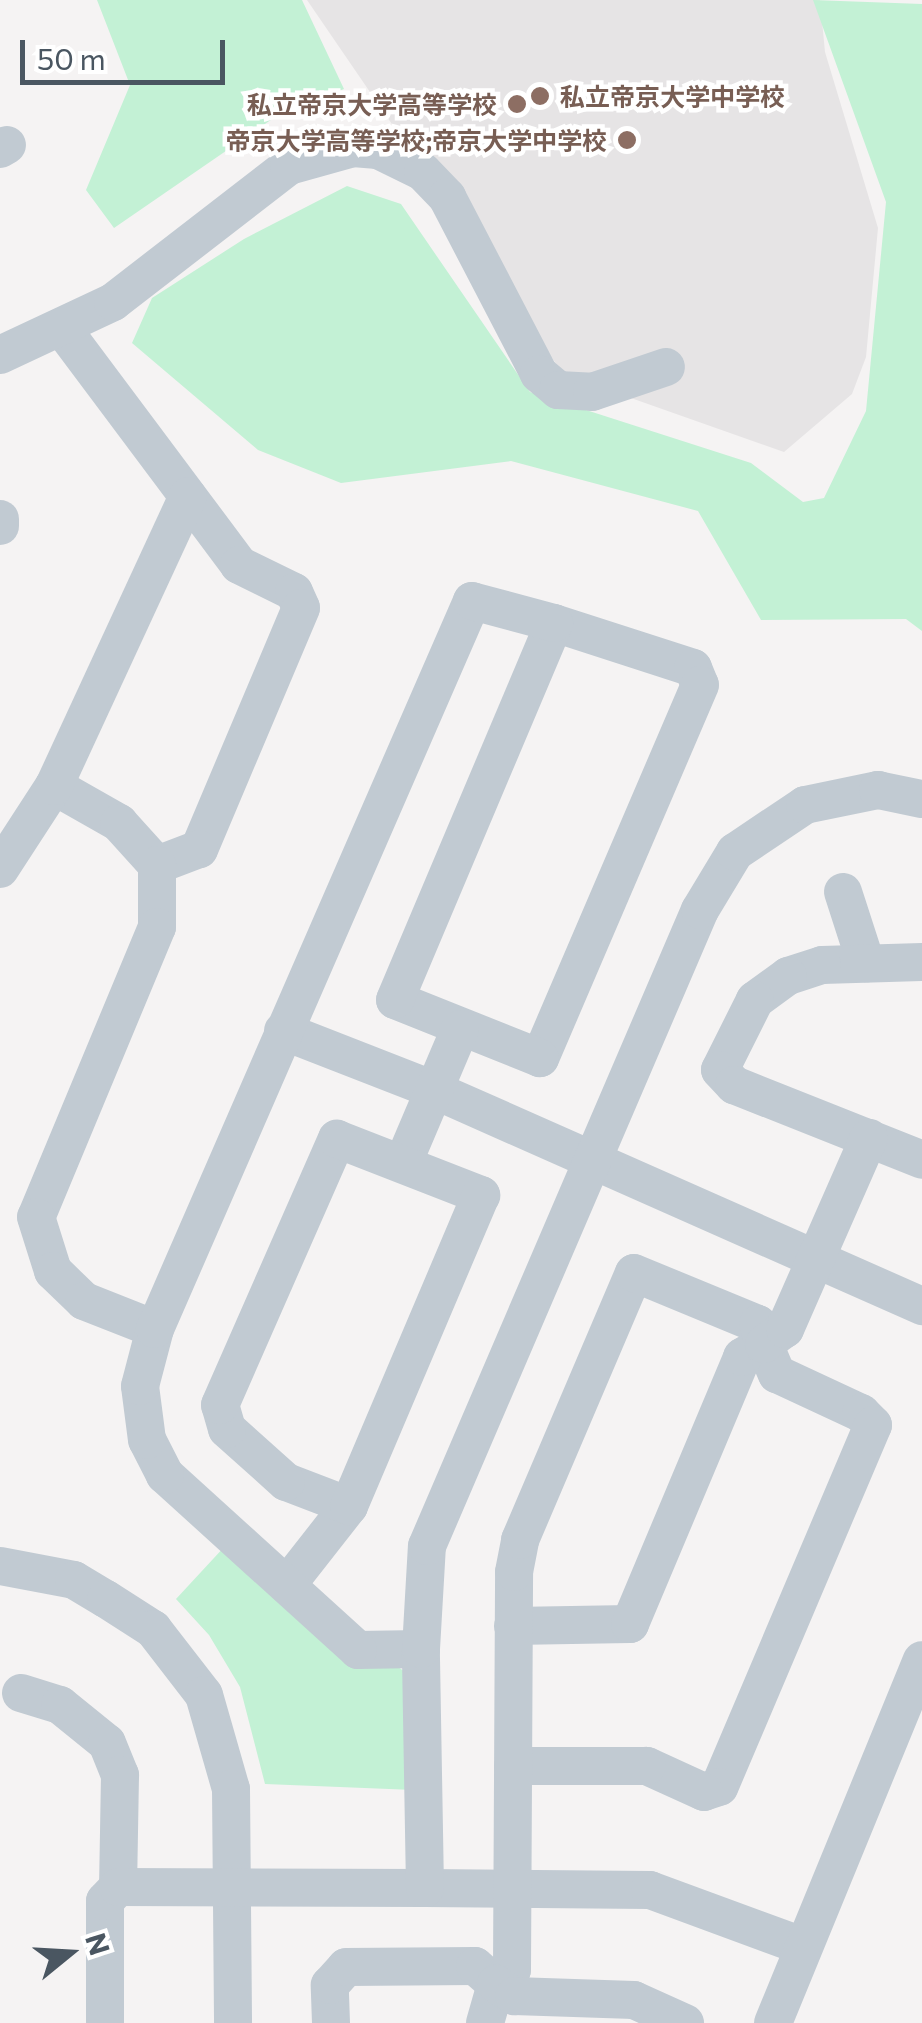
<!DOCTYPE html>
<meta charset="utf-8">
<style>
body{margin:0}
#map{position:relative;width:922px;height:2023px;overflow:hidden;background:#f5f3f3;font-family:Commissioner,"Noto Sans JP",sans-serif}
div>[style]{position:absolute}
.education>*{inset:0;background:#e6e4e5}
.green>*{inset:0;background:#c3f1d5}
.minor>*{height:38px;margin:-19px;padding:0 19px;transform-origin:19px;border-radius:19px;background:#c1cad2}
.dots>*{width:28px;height:28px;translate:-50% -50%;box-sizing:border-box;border:5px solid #fff;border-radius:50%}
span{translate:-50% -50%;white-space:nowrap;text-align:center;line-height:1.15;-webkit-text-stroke:9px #fff;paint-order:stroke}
.education-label{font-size:25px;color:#785e54;font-weight:700}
.left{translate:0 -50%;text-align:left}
.right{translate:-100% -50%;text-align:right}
.north{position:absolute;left:20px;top:1903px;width:100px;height:100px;-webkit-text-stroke:8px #fff;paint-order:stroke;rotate:72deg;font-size:28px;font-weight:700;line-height:40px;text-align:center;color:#4a5661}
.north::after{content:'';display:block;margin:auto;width:35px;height:45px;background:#4a5661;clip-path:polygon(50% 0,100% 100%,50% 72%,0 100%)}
.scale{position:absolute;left:20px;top:40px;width:205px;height:45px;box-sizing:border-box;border:5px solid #4a5661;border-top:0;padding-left:12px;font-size:30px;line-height:35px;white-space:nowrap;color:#4a5661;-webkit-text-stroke:8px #fff;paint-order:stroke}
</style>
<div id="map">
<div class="education">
<i style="clip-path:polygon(307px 0,820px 0,825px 52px,878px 228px,866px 357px,852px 394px,784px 452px,563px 374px)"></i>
</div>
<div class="green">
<i style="clip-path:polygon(97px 0,302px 0,344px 89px,278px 115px,114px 228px,86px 190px,130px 85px)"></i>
<i style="clip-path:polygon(813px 0,922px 4px,922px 631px,906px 619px,761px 620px,698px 511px,511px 461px,341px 483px,258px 450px,132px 343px,152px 298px,244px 239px,347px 186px,401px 204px,530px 392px,751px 463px,803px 502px,824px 498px,866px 411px,886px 202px)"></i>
<i style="clip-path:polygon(226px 1545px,415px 1679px,414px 1790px,265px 1784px,240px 1687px,209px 1635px,176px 1599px)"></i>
</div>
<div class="minor">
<i style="left:0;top:149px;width:8px;rotate:-30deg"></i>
<i style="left:62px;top:328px;width:296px;rotate:53.2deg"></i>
<i style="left:239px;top:565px;width:61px;rotate:26.1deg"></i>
<i style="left:294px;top:592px;width:17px;rotate:66deg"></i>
<i style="left:301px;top:608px;width:262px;rotate:112.9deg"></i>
<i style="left:199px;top:849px;width:45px;rotate:159.1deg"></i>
<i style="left:0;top:355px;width:125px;rotate:-25.1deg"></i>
<i style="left:113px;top:302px;width:222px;rotate:-37.7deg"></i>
<i style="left:289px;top:166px;width:66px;rotate:-15.7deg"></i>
<i style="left:353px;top:148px;width:25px;rotate:5deg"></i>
<i style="left:378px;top:150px;width:50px;rotate:26.1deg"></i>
<i style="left:423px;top:172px;width:35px;rotate:46deg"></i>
<i style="left:447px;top:197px;width:199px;rotate:62.5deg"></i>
<i style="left:539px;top:374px;width:25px;rotate:40deg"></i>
<i style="left:558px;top:390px;width:34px;rotate:3deg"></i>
<i style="left:592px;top:392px;width:78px;rotate:-18.7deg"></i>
<i style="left:0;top:519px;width:7px;rotate:90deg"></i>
<i style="left:554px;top:623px;width:146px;rotate:17.9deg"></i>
<i style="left:693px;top:668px;width:18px;rotate:68deg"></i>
<i style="left:700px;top:685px;width:406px;rotate:113.2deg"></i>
<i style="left:540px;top:1058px;width:156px;rotate:-158.2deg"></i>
<i style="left:395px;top:1000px;width:409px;rotate:-67.1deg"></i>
<i style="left:54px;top:786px;width:75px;rotate:29.6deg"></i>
<i style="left:119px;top:823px;width:57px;rotate:47.9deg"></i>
<i style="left:157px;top:865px;width:62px;rotate:90deg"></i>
<i style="left:157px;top:927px;width:314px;rotate:112.6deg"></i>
<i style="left:36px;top:1217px;width:57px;rotate:72.5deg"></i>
<i style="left:53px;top:1271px;width:43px;rotate:44.1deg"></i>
<i style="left:84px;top:1301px;width:76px;rotate:21.5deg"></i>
<i style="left:0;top:869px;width:99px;rotate:-57deg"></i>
<i style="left:54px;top:786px;width:319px;rotate:-65.2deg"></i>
<i style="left:843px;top:892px;width:75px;rotate:72.1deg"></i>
<i style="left:922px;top:962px;width:100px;rotate:178.3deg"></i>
<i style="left:822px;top:965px;width:36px;rotate:162deg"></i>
<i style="left:788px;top:976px;width:41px;rotate:144deg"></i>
<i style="left:755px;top:1000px;width:78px;rotate:116.6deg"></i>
<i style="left:720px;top:1070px;width:21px;rotate:47deg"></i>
<i style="left:734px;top:1085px;width:202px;rotate:21.7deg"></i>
<i style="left:283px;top:1031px;width:162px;rotate:21.3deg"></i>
<i style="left:434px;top:1090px;width:534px;rotate:23.88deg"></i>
<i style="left:404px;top:1161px;width:143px;rotate:-67deg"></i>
<i style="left:0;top:1566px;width:75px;rotate:10.7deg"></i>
<i style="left:74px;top:1580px;width:37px;rotate:31deg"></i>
<i style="left:106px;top:1599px;width:56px;rotate:32.6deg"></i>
<i style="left:153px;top:1629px;width:83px;rotate:52.3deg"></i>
<i style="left:204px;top:1695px;width:98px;rotate:74deg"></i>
<i style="left:231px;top:1789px;width:234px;rotate:89.5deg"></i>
<i style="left:287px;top:1585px;width:100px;rotate:-51.9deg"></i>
<i style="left:349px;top:1506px;width:67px;rotate:-159.1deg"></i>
<i style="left:286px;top:1482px;width:79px;rotate:-138.1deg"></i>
<i style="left:227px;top:1429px;width:25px;rotate:-106deg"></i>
<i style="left:220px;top:1405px;width:291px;rotate:-66.3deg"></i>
<i style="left:337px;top:1139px;width:155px;rotate:21.3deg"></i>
<i style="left:481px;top:1195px;width:338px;rotate:113deg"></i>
<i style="left:513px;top:1626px;width:117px;rotate:-1deg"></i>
<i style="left:630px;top:1624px;width:290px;rotate:-67.2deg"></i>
<i style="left:742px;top:1357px;width:26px;rotate:-31deg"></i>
<i style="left:764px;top:1344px;width:33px;rotate:67deg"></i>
<i style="left:777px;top:1374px;width:93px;rotate:24.9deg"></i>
<i style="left:861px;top:1413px;width:17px;rotate:45deg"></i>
<i style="left:873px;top:1425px;width:393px;rotate:113deg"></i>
<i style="left:719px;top:1787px;width:16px;rotate:162deg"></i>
<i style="left:704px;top:1792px;width:63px;rotate:-155.5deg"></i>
<i style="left:647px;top:1766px;width:134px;rotate:180deg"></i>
<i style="left:421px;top:1649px;width:63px;rotate:179.1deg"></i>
<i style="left:358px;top:1650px;width:261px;rotate:-137.8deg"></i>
<i style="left:165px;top:1475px;width:39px;rotate:-117deg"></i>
<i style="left:147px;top:1440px;width:54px;rotate:-97.4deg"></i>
<i style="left:140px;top:1386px;width:59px;rotate:-75.3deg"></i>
<i style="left:155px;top:1329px;width:794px;rotate:-66.47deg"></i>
<i style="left:472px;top:601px;width:85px;rotate:15deg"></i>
<i style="left:21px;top:1693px;width:41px;rotate:17.1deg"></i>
<i style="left:60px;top:1705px;width:60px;rotate:39deg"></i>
<i style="left:107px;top:1743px;width:35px;rotate:68deg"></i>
<i style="left:120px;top:1775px;width:112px;rotate:91deg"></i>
<i style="left:425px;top:1888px;width:225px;rotate:0.5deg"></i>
<i style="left:650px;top:1890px;width:162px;rotate:20.2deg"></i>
<i style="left:105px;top:2023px;width:122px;rotate:-90deg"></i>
<i style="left:105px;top:1901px;width:19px;rotate:-47deg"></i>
<i style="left:118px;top:1887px;width:307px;rotate:0.2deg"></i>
<i style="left:425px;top:1888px;width:239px;rotate:-91deg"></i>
<i style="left:421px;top:1649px;width:103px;rotate:-86.7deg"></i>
<i style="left:427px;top:1546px;width:692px;rotate:-66.77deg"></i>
<i style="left:700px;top:910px;width:68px;rotate:-58.9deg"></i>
<i style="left:735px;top:852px;width:84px;rotate:-33.9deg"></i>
<i style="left:805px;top:805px;width:75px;rotate:-11.6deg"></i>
<i style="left:878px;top:790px;width:45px;rotate:11.6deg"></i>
<i style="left:331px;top:2023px;width:38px;rotate:-92deg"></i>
<i style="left:330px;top:1985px;width:24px;rotate:-48deg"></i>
<i style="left:346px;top:1967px;width:129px;rotate:-0.4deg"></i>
<i style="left:475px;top:1966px;width:28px;rotate:41deg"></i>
<i style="left:496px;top:1984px;width:21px;rotate:-41deg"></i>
<i style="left:512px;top:1970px;width:398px;rotate:-89.7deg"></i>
<i style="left:514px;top:1572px;width:33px;rotate:-79deg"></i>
<i style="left:520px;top:1540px;width:290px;rotate:-66.9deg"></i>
<i style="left:634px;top:1273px;width:134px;rotate:22.4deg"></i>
<i style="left:758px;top:1324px;width:21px;rotate:73deg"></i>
<i style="left:764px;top:1344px;width:26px;rotate:-36deg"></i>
<i style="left:785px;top:1329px;width:209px;rotate:-66.3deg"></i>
<i style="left:485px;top:2023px;width:41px;rotate:-74.2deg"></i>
<i style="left:496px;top:1984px;width:22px;rotate:34deg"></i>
<i style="left:514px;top:1996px;width:120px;rotate:1.9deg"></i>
<i style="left:634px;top:2000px;width:56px;rotate:24.3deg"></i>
<i style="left:773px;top:2023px;width:392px;rotate:-67.7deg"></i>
</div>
<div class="dots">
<i style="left:540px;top:96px;background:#8d6e63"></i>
<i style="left:517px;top:104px;background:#8d6e63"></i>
<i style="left:627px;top:140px;background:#8d6e63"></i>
</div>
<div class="education-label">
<span class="left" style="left:560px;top:96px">私立帝京大学中学校</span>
<span class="right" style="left:497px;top:104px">私立帝京大学高等学校</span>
<span class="right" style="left:607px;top:140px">帝京大学高等学校;帝京大学中学校</span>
</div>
<div class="north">N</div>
<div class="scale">50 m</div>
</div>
